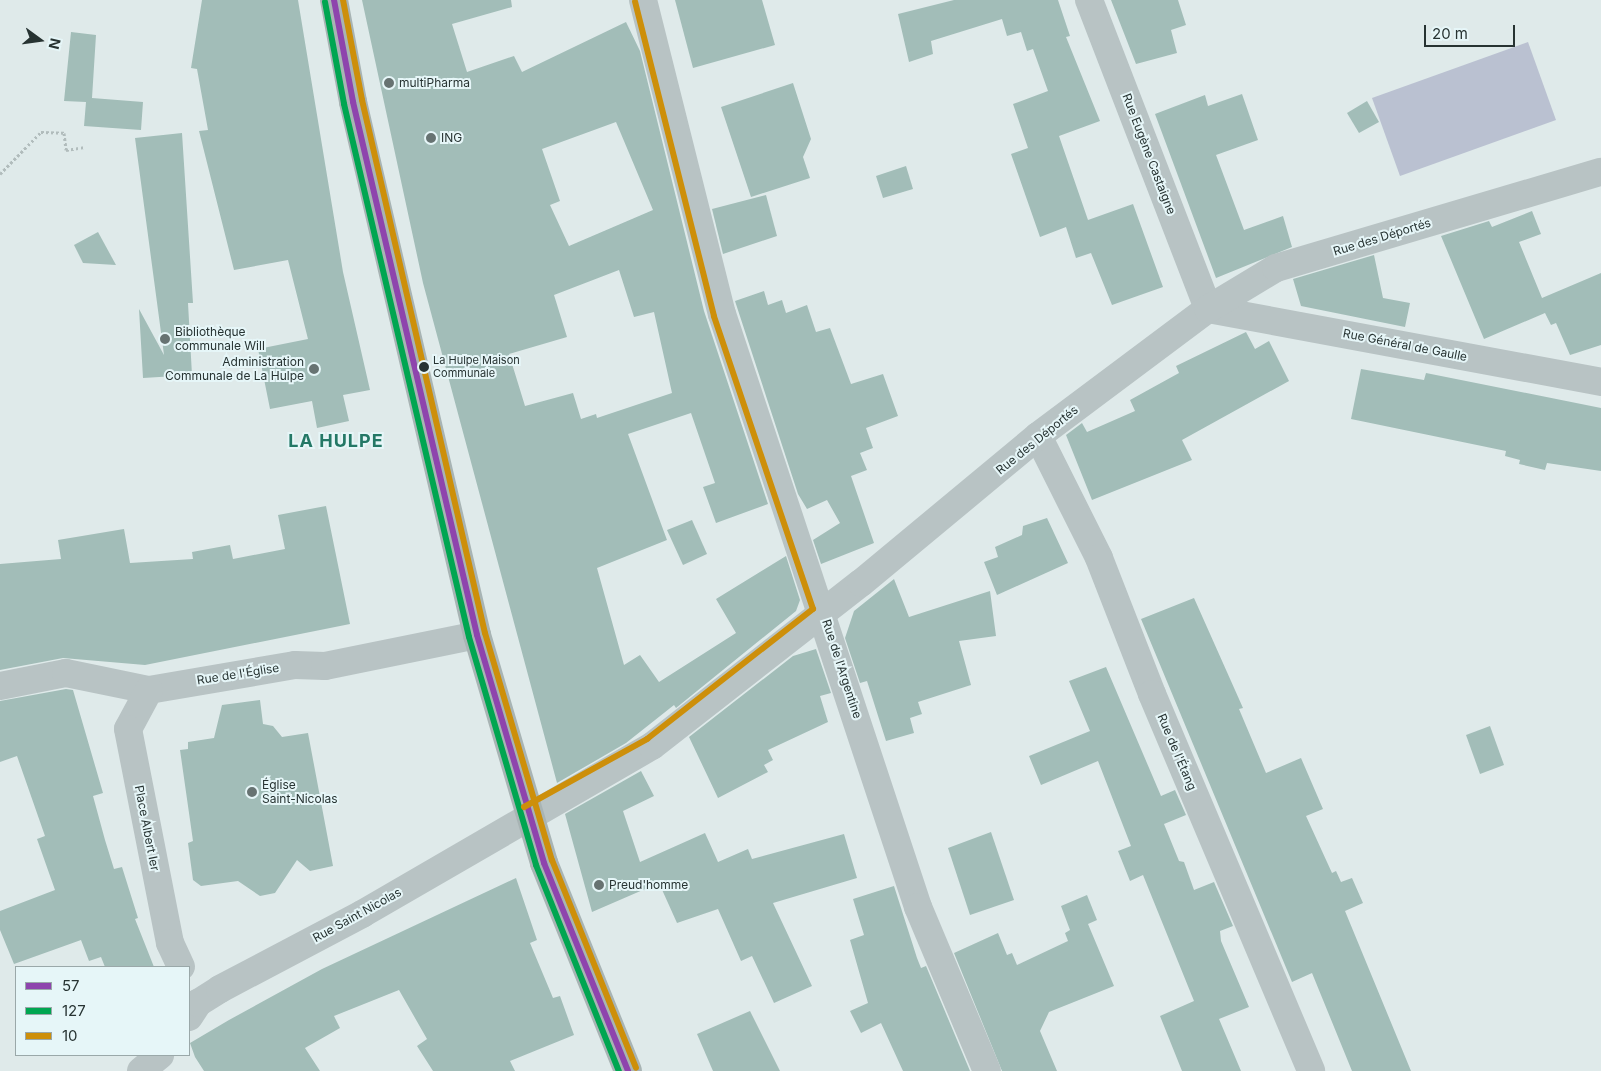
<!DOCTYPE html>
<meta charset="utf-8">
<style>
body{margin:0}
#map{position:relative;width:1601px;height:1071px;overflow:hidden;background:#dfeaea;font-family:Inter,sans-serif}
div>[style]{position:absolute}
.green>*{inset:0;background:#bac1d1}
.building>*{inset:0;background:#a2bdb8}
.path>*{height:3px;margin-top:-1.5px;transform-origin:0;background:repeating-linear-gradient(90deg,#b1bcbc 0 2.5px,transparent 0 5px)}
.minor>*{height:28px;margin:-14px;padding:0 14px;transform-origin:14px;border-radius:14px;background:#b8c3c4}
.secondary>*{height:28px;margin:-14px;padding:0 14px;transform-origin:14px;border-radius:14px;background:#a8b4b4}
.bus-1>*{height:6px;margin:-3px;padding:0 3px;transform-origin:3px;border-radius:3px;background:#8e44ad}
.bus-2>*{height:6px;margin:-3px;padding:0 3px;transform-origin:3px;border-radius:3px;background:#00a651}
.bus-3>*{height:6px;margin:-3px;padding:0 3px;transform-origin:3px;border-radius:3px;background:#cd8f0a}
.dots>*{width:14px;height:14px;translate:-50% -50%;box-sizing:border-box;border:2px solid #e6f6f8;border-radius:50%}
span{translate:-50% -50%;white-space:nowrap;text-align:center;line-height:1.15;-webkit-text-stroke:4px #e6f6f8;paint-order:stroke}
.bus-label{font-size:11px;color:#273332}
.left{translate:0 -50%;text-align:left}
.poi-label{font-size:12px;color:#273332}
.right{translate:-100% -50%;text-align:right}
.street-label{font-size:12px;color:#273332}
.district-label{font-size:18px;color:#247866;font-weight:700;letter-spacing:1px}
.legend{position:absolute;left:15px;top:966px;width:175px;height:90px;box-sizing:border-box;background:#e6f6f8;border:1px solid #9aa8a9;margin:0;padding:6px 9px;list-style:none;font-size:15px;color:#273332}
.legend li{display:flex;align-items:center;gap:10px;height:25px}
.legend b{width:25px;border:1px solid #9aa8a9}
.north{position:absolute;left:15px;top:15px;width:50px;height:50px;-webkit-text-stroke:4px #e6f6f8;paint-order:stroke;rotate:104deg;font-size:14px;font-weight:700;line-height:20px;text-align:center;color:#273332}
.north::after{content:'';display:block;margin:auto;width:18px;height:22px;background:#273332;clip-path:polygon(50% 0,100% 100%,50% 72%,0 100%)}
.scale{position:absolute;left:1424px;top:25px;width:91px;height:22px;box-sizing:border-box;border:2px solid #273332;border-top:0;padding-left:6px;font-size:15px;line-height:18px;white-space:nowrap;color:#273332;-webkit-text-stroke:4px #e6f6f8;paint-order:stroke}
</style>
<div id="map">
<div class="green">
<i style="clip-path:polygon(1528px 42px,1556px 120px,1400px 176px,1372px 98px)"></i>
</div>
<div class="building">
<i style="clip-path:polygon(202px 0,298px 0,343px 272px,370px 390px,343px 395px,349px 421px,317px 428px,312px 401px,270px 409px,258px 349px,308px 339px,288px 260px,234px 270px,199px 131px,208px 130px,197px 69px,191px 68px)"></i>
<i style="clip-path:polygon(evenodd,362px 0,511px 0,512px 7px,452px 24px,467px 72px,514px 56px,522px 72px,626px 22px,640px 51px,704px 311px,768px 504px,716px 523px,703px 487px,715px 483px,691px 413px,628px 434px,667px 540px,597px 568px,624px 665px,640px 655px,659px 682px,736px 633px,716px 599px,786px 556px,800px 600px,796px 611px,676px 708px,674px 705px,626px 743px,557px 783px,423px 283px,362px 0,616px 122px,653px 210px,569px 246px,550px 205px,560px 201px,542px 149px,616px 122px,362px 0,619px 270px,634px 317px,654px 312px,672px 393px,597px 418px,596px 414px,581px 419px,573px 393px,525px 406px,509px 354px,567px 337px,554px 295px,619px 270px)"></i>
<i style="clip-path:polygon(675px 0,762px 0,775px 45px,693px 68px)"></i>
<i style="clip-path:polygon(954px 0,1058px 0,1070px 36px,1066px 37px,1100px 121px,1059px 136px,1088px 220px,1133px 204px,1163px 287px,1112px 305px,1091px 253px,1076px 258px,1066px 227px,1040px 237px,1011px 154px,1028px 148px,1013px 104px,1048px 91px,1033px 49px,1027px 51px,1021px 32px,1007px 36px,1002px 19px,931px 41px,933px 54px,909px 62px,898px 14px)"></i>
<i style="clip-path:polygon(1111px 0,1178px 0,1186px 25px,1171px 30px,1177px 53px,1136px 64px)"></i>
<i style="clip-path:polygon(71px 32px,96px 35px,92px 98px,143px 102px,141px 130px,84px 126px,86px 102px,64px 101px)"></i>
<i style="clip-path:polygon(793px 83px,811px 139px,803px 157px,810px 178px,751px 197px,721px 107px)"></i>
<i style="clip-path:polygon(1242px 94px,1258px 140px,1216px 155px,1244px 230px,1283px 216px,1292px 247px,1216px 278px,1155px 114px,1205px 95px,1208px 106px)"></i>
<i style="clip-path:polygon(1367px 101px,1379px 122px,1359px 133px,1347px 113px)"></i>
<i style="clip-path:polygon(182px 133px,193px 303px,188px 303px,192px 375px,143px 378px,139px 309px,164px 355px,135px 138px)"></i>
<i style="clip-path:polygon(906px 166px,913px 189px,883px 198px,876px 176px)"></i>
<i style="clip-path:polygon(766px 195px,777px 236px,723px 254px,712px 209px)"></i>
<i style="clip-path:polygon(1532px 211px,1541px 234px,1519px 242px,1542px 298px,1601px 273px,1601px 345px,1570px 355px,1556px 323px,1551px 325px,1545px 313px,1484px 339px,1441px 236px,1489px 221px,1492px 227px)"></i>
<i style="clip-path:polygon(98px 232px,116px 265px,83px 263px,74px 245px)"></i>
<i style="clip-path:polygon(1374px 255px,1383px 298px,1410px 303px,1405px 327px,1301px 306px,1293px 279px)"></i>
<i style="clip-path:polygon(764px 291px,768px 305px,782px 300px,786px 313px,807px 305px,816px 332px,830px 328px,851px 384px,883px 374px,898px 416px,866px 428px,873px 448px,860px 453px,867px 470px,851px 476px,874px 543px,821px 564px,813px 540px,840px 523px,827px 500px,807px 509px,798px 494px,735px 301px)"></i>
<i style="clip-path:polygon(1246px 332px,1255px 349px,1269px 341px,1289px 381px,1182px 440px,1192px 460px,1092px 500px,1066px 435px,1082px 423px,1087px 432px,1135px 411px,1130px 400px,1179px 373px,1176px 366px)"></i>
<i style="clip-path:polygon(1361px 369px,1424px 380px,1426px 373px,1601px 408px,1601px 471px,1547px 463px,1545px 470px,1519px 464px,1520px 460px,1505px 456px,1506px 451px,1351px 419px)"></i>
<i style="clip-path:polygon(326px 506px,350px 624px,145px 665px,63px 658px,0 670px,0 564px,61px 559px,58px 540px,124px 529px,130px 563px,193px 559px,192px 552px,230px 545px,233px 559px,285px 549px,278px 515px)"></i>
<i style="clip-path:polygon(1047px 518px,1068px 563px,997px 595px,984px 562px,998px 557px,995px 547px,1022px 535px,1023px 526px)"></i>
<i style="clip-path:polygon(692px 520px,707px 554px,683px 565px,667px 530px)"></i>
<i style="clip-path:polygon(894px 579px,909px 617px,990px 591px,996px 636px,959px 641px,971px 685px,918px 702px,922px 714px,910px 718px,914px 733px,886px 741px,867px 681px,860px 683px,845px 638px,854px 611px)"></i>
<i style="clip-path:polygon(1194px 598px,1243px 708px,1239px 709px,1266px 773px,1301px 758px,1323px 809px,1306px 816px,1332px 873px,1336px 871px,1341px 882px,1352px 878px,1363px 903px,1345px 911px,1411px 1071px,1352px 1071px,1312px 973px,1292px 982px,1141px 619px)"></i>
<i style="clip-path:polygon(816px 649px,831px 693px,820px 696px,828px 722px,768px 750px,773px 760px,764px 765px,768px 772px,718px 798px,689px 737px,793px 656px)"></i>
<i style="clip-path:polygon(1106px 667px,1161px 796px,1175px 790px,1186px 815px,1164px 824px,1179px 861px,1184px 862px,1194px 890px,1214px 882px,1233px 926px,1220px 931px,1221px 941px,1249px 1007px,1219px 1019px,1241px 1071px,1182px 1071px,1160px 1016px,1194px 1001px,1143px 875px,1130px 881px,1118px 851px,1131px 846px,1098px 761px,1041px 785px,1029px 756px,1090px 731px,1069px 681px)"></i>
<i style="clip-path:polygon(66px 689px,73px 690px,103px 793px,93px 796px,105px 840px,114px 869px,122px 867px,138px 918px,135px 919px,154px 967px,105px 967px,101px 957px,89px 961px,81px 940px,14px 964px,0 930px,0 911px,55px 890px,37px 839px,45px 836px,17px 756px,0 762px,0 701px)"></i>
<i style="clip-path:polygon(260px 700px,263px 724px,273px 726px,282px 737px,308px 733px,333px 866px,310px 871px,297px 860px,275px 893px,260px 896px,238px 881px,201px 886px,193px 880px,188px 843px,193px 841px,180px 750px,188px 749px,188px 742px,214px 738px,222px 705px)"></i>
<i style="clip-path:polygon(1490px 726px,1504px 765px,1480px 774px,1466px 735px)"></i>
<i style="clip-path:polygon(641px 771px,654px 796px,623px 811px,640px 862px,705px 833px,718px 862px,748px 849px,752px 859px,844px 834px,857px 878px,773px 903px,812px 986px,774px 1003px,752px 956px,741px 961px,718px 909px,677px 923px,659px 883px,592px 912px,565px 814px)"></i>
<i style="clip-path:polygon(991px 832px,1014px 900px,970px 915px,948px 848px)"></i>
<i style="clip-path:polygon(516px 878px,537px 940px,530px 943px,553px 998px,560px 996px,574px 1035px,510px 1061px,515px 1071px,433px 1071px,417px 1046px,427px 1039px,399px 990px,334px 1016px,340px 1028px,305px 1048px,320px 1071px,204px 1071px,195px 1057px,190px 1043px,229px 1020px,322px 969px)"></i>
<i style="clip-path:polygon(894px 886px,917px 958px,921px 968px,926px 966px,970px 1071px,903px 1071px,881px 1023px,861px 1033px,850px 1011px,868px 1003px,850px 940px,864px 935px,853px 899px)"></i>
<i style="clip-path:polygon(1087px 895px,1097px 920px,1088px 924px,1114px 986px,1049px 1012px,1040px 1031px,1057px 1071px,1002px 1071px,954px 953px,998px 933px,1007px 955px,1012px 953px,1017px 965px,1068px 941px,1065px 933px,1070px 930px,1061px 906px)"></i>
<i style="clip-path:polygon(750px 1011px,780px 1071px,713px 1071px,697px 1034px)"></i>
</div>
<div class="path">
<i style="left:0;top:174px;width:59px;rotate:-45.7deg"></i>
<i style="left:41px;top:132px;width:23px;rotate:2deg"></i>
<i style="left:64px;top:133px;width:17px;rotate:83deg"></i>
<i style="left:66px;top:150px;width:20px;rotate:-9deg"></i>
</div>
<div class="minor">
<i style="left:643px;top:0;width:324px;rotate:75.9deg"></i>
<i style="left:722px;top:314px;width:625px;rotate:71.71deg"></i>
<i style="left:918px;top:907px;width:178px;rotate:67.2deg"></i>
<i style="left:1089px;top:0;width:331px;rotate:68.9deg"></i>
<i style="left:1208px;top:309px;width:400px;rotate:10.5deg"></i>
<i style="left:1038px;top:436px;width:136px;rotate:63.4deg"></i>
<i style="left:1099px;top:558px;width:146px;rotate:68.7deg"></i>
<i style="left:1152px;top:694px;width:409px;rotate:67.1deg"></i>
<i style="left:0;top:686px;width:67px;rotate:-11.1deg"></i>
<i style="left:66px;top:673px;width:85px;rotate:11.6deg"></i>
<i style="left:149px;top:690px;width:148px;rotate:-9.7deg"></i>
<i style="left:295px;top:665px;width:30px;rotate:2deg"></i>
<i style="left:325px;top:666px;width:155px;rotate:-11.5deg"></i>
<i style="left:149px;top:690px;width:44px;rotate:118.3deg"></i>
<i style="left:128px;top:729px;width:218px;rotate:78.9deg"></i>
<i style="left:170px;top:943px;width:26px;rotate:65deg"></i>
<i style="left:189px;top:1017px;width:17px;rotate:-57deg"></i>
<i style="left:198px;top:1003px;width:26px;rotate:-32deg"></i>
<i style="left:220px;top:989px;width:161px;rotate:-27.8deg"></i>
<i style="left:362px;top:914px;width:335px;rotate:-30.1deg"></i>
<i style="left:652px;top:746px;width:265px;rotate:-38deg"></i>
<i style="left:861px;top:583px;width:230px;rotate:-39.7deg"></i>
<i style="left:1038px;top:436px;width:212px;rotate:-36.8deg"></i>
<i style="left:1208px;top:309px;width:79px;rotate:-31.1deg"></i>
<i style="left:1276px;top:268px;width:339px;rotate:-16.5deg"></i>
<i style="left:141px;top:1071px;width:25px;rotate:-40deg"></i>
</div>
<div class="secondary">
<i style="left:334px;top:0;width:104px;rotate:79.4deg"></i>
<i style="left:353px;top:102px;width:547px;rotate:76.9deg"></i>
<i style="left:477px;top:635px;width:238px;rotate:73.6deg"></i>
<i style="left:544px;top:863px;width:224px;rotate:68deg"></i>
</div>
<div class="bus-1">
<i style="left:334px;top:0;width:104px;rotate:79.4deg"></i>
<i style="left:353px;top:102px;width:547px;rotate:76.9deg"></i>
<i style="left:477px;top:635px;width:238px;rotate:73.6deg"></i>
<i style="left:544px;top:863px;width:224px;rotate:68deg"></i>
</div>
<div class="bus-2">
<i style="left:325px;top:2px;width:104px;rotate:79.4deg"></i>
<i style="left:344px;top:104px;width:547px;rotate:76.8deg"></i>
<i style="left:469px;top:637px;width:238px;rotate:73.6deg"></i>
<i style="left:536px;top:865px;width:222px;rotate:68.1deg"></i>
</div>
<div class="bus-3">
<i style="left:343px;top:0;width:102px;rotate:79.2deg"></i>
<i style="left:362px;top:100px;width:547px;rotate:77.01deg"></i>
<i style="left:485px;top:633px;width:237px;rotate:73.6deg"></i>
<i style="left:552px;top:860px;width:224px;rotate:68deg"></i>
<i style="left:524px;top:807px;width:141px;rotate:-28.9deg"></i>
<i style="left:647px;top:739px;width:211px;rotate:-38.1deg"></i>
<i style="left:813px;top:609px;width:309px;rotate:-108.7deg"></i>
<i style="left:714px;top:316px;width:324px;rotate:-104.1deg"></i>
</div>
<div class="dots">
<i style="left:389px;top:83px;background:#677372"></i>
<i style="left:431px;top:138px;background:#677372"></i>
<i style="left:165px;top:339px;background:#677372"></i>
<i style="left:424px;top:367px;background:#273332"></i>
<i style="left:314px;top:369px;background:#677372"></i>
<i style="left:252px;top:792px;background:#677372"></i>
<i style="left:599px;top:885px;background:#677372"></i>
</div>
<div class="bus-label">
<span class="left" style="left:433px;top:367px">La Hulpe Maison<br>Communale</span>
</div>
<div class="poi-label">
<span class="left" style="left:399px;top:83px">multiPharma</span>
<span class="left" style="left:441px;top:138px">ING</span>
<span class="left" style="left:175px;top:339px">Bibliothèque<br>communale Will</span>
<span class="right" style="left:304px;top:369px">Administration<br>Communale de La Hulpe</span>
<span class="left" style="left:262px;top:792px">Église<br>Saint-Nicolas</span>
<span class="left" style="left:609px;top:885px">Preud'homme</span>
</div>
<div class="street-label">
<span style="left:1149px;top:154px;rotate:69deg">Rue Eugène Castaigne</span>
<span style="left:1382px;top:237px;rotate:-17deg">Rue des Déportés</span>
<span style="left:1405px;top:345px;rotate:11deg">Rue Général de Gaulle</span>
<span style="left:1037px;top:440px;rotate:-39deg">Rue des Déportés</span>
<span style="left:842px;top:669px;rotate:72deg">Rue de l'Argentine</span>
<span style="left:238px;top:674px;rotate:-9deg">Rue de l'Église</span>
<span style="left:1177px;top:752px;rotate:67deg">Rue de l'Étang</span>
<span style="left:147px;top:828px;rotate:79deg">Place Albert Ier</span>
<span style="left:357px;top:915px;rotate:-29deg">Rue Saint Nicolas</span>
</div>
<div class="district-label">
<span style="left:336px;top:441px">LA HULPE</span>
</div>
<ul class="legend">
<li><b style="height:6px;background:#8e44ad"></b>57</li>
<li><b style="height:6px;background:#00a651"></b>127</li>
<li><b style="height:6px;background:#cd8f0a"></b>10</li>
</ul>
<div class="north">N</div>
<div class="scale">20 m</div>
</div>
